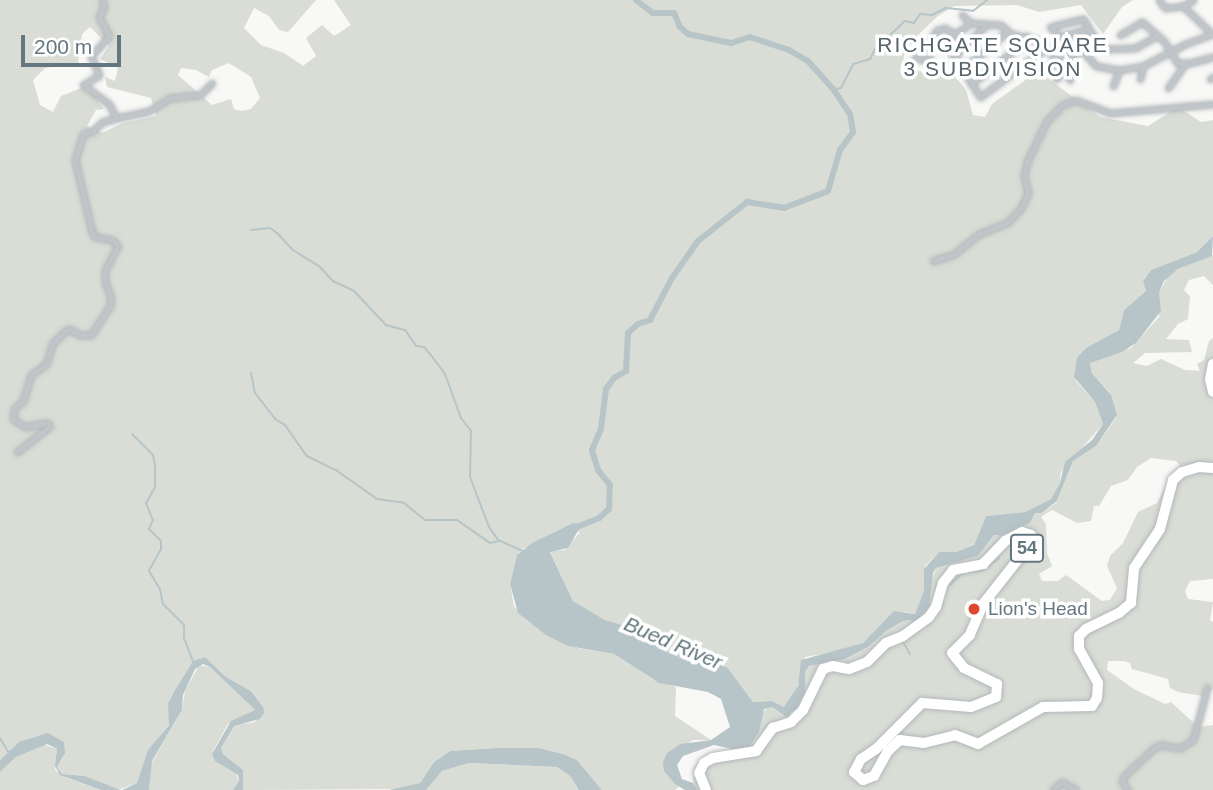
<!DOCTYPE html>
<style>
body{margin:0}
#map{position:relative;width:1213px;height:790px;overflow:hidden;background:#f8f8f6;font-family:Helvetica,sans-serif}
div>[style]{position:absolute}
.green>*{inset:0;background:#d9ddd5}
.water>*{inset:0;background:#b7c5c8}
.stream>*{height:2px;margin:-1px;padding:0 1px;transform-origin:1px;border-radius:1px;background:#b7c5c8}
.river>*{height:6px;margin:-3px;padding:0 3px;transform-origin:3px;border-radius:3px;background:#b7c5c8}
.roads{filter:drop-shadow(0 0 2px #b3b8bb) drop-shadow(0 0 2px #b3b8bb)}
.minor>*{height:5px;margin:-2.5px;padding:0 2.5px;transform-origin:2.5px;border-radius:2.5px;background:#bfc5c8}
.highway>*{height:10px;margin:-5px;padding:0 5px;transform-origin:5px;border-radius:5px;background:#fff}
.dots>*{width:19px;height:19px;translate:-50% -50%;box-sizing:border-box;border:4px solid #fff;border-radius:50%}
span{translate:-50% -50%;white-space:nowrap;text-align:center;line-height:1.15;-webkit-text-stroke:7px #fff;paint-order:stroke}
.shield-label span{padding:2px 5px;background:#fff;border:2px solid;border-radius:5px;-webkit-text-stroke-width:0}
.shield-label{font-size:18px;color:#647780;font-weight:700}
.poi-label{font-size:19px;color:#647780}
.left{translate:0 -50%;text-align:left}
.neighbourhood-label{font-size:21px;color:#56646b;letter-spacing:2px}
.water-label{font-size:21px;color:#5f767a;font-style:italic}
.scale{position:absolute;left:21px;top:35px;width:100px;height:32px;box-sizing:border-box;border:4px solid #647780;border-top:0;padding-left:9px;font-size:21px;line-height:24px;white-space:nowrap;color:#647780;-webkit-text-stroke:5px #fff;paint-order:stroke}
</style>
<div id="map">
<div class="green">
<i style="clip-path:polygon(evenodd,0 0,316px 0,288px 32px,279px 30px,269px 16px,254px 8px,244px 28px,261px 45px,284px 53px,303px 66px,316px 56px,306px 38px,322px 25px,334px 36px,351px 25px,334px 0,1133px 0,1122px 7px,1103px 34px,1081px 5px,1039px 12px,1017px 5px,954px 6px,938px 16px,920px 33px,922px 40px,906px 46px,902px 66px,930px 74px,953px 74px,966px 90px,973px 115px,985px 117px,992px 104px,1038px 71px,1100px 117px,1148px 126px,1178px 107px,1201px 122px,1213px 120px,1213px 236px,1197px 252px,1151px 270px,1143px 280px,1146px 291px,1124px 310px,1119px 330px,1090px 346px,1076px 381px,1095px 402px,1103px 424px,1061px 472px,1060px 483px,1051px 499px,1025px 512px,986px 516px,974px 545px,956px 552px,939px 552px,925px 566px,924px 590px,915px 614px,905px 612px,890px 617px,863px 643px,841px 651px,805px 657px,795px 694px,784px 707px,772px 701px,753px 702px,728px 668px,715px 662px,687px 658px,667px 650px,646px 632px,605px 620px,573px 601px,550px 551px,565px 550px,580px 532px,559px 530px,523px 549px,517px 555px,510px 584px,514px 606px,525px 619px,577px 648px,614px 654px,652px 679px,676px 687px,675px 716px,711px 740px,693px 740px,665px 757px,667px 774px,679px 787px,675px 790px,602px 790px,577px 760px,563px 754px,539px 748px,497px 748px,450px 751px,434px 762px,420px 783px,402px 789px,243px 790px,243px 770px,223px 754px,221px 748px,234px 725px,255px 722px,263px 707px,251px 691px,226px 677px,205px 657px,193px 661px,171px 697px,168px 703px,170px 723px,150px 748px,137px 783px,118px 790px,85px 776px,62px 774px,57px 767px,63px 757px,64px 742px,16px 745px,0 760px,0 0,90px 27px,109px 46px,100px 59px,118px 68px,115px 81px,105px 77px,107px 87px,151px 98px,156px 116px,123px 123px,102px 133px,87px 126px,96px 110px,104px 109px,87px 86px,61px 96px,53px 112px,40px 105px,33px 80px,45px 68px,78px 63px,82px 34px,90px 27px,0 0,229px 63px,251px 77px,260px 98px,251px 109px,241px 111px,234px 109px,231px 99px,212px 105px,178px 75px,181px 68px,196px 70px,209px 77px,212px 70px,229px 63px)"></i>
<i style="clip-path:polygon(evenodd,1213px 255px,1213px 285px,1204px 276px,1189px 280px,1184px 290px,1190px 296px,1188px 319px,1178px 324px,1166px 339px,1189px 340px,1192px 352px,1145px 353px,1133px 363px,1147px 366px,1161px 359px,1185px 370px,1200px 371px,1197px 364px,1204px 360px,1209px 341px,1213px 338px,1213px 579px,1190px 581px,1185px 591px,1188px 599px,1213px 602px,1210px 620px,1213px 622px,1213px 689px,1203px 696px,1178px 692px,1170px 688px,1168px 679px,1132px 669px,1130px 663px,1123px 661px,1108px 661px,1107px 670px,1134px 689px,1165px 704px,1171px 702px,1198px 727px,1213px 725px,1213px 790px,698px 790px,693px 783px,693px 770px,699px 761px,712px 755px,730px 752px,729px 747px,742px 751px,747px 749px,759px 732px,761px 714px,767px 708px,772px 707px,784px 716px,793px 713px,805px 693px,805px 672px,809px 666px,845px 659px,868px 647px,886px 631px,903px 621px,910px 620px,915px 623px,936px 568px,978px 556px,994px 535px,1001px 536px,1030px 523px,1035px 513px,1043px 513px,1057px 502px,1073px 461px,1096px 446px,1116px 418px,1109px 392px,1092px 373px,1090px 362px,1131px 348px,1159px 317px,1159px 293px,1167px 278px,1178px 269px,1213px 255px,1151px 458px,1176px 461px,1180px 465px,1170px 476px,1157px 503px,1138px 512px,1123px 543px,1110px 556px,1107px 566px,1117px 588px,1110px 600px,1102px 601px,1066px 575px,1058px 581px,1042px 581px,1039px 574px,1052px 566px,1047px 553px,1046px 524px,1041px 517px,1052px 510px,1077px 523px,1091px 521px,1094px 506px,1099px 506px,1111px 486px,1128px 480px,1137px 467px,1151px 458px)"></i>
<i style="clip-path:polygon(199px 665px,210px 667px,255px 710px,228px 724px,213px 751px,221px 765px,236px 773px,239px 782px,233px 790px,149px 790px,151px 764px,182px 710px,185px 691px)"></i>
<i style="clip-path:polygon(42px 744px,57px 749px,55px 770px,67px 778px,101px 790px,0 790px,0 772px,16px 757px)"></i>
<i style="clip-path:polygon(469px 763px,557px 767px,570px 776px,579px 790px,426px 790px,442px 771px)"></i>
</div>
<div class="water">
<i style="clip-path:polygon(1213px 236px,1212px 256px,1178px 269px,1164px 281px,1159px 293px,1161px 311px,1136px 343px,1122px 352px,1090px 363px,1092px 373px,1111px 395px,1117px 415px,1096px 446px,1073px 461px,1057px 501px,1042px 513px,1035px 513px,1030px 523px,1001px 536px,994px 535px,978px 556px,936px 568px,933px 573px,929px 607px,915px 623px,910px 620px,903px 621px,886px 631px,868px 647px,845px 659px,809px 666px,805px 672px,805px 693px,796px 709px,786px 717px,772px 707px,764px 709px,759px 732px,748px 749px,742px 751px,714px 745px,683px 756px,677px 765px,682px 779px,693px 783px,698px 790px,685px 790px,675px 784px,664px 771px,663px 762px,667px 753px,680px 744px,711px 740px,730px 727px,721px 699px,708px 692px,659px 683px,614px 654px,568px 646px,546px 635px,518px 613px,510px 584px,517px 555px,532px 543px,559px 530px,573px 523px,582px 524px,568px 548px,550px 552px,573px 601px,605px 620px,646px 632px,667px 650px,687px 658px,704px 657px,728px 668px,753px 702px,772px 701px,784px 707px,798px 686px,801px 660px,863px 643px,894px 611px,915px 614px,924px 590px,924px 569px,939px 552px,956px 552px,974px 545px,986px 516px,1025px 512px,1051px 499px,1060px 483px,1065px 462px,1092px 440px,1103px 424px,1095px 402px,1074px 377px,1077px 358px,1086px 348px,1119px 330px,1124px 310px,1146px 291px,1143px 281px,1151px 270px,1197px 252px)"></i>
<i style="clip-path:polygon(205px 657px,226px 677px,251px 691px,263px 707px,264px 713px,260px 719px,234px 726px,221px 748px,223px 754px,243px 770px,243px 790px,233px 790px,239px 781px,238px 775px,215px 761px,212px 754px,231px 721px,255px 710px,210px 667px,203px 664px,195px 669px,183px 695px,182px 710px,152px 761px,149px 790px,122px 790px,137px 783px,148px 750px,169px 725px,168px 703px,175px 690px,193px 661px)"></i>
<i style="clip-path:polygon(48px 733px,64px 742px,65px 753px,57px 767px,62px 774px,85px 776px,120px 790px,101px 790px,60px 775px,55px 766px,57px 749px,47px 744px,16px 757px,0 772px,0 760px,19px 742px)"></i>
<i style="clip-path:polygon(497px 748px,539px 748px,563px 754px,577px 760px,602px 790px,579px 790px,570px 776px,557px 767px,469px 763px,442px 771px,426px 790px,389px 790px,420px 783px,434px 762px,450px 751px)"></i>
</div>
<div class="stream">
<i style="left:834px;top:90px;width:7px;rotate:-16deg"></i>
<i style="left:841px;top:88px;width:27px;rotate:-63deg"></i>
<i style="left:853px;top:64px;width:18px;rotate:-16deg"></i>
<i style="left:870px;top:59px;width:11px;rotate:-63deg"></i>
<i style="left:875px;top:49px;width:41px;rotate:-43deg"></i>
<i style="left:905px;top:21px;width:9px;rotate:13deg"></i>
<i style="left:914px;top:23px;width:11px;rotate:-56deg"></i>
<i style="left:920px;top:14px;width:12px;rotate:5deg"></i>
<i style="left:932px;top:15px;width:16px;rotate:-27deg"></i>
<i style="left:946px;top:8px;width:27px;rotate:6deg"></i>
<i style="left:973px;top:11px;width:18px;rotate:-38deg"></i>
<i style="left:251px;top:230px;width:19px;rotate:-6deg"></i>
<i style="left:270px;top:228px;width:9px;rotate:36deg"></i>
<i style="left:277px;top:233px;width:23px;rotate:47deg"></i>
<i style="left:293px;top:250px;width:31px;rotate:32deg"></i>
<i style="left:319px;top:266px;width:21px;rotate:47deg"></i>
<i style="left:333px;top:281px;width:23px;rotate:25deg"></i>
<i style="left:354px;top:291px;width:47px;rotate:46.7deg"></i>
<i style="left:386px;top:325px;width:20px;rotate:15deg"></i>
<i style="left:405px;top:330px;width:19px;rotate:55deg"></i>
<i style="left:416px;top:346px;width:8px;rotate:7deg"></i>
<i style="left:424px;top:347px;width:9px;rotate:49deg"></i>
<i style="left:430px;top:354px;width:25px;rotate:53deg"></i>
<i style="left:445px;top:374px;width:47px;rotate:70deg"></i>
<i style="left:461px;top:418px;width:16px;rotate:52deg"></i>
<i style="left:471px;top:431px;width:46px;rotate:91.2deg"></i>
<i style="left:470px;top:477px;width:53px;rotate:69.2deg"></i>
<i style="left:489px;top:527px;width:16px;rotate:55deg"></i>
<i style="left:498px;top:540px;width:27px;rotate:24deg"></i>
<i style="left:251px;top:373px;width:20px;rotate:79deg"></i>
<i style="left:255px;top:393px;width:33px;rotate:52deg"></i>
<i style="left:275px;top:419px;width:12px;rotate:31deg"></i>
<i style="left:285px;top:425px;width:38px;rotate:55deg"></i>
<i style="left:307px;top:456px;width:32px;rotate:26deg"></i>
<i style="left:336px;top:470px;width:50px;rotate:35.3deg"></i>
<i style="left:377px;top:499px;width:27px;rotate:8deg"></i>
<i style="left:404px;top:503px;width:27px;rotate:39deg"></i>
<i style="left:425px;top:520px;width:32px"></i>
<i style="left:457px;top:520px;width:40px;rotate:34.9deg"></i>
<i style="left:490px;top:543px;width:9px;rotate:-13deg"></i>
<i style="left:132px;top:434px;width:30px;rotate:45deg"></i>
<i style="left:153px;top:455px;width:10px;rotate:79deg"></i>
<i style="left:155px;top:465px;width:22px;rotate:90deg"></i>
<i style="left:155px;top:487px;width:18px;rotate:119deg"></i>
<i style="left:146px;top:503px;width:18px;rotate:68deg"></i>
<i style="left:153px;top:520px;width:10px;rotate:114deg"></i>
<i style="left:149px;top:529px;width:17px;rotate:45deg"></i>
<i style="left:161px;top:541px;width:8px;rotate:90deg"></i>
<i style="left:161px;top:549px;width:25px;rotate:119deg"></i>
<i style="left:149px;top:571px;width:21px;rotate:59deg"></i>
<i style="left:160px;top:589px;width:15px;rotate:79deg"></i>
<i style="left:163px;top:604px;width:30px;rotate:45deg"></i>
<i style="left:184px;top:625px;width:13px;rotate:90deg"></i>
<i style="left:184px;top:638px;width:25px;rotate:69deg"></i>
<i style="left:969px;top:572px;width:14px;rotate:-8deg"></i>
<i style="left:983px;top:570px;width:20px;rotate:-37deg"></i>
<i style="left:950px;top:585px;width:18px;rotate:-43deg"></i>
<i style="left:903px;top:642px;width:14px;rotate:60deg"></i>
<i style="left:0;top:738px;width:16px;rotate:60deg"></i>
</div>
<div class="river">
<i style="left:577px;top:527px;width:24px;rotate:-22deg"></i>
<i style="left:599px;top:518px;width:13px;rotate:-42deg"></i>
<i style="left:609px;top:509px;width:24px;rotate:-88deg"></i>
<i style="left:610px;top:485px;width:19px;rotate:-129deg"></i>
<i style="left:598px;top:470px;width:21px;rotate:-107deg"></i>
<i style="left:592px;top:450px;width:23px;rotate:-67deg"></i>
<i style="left:601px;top:429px;width:40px;rotate:-82.9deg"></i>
<i style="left:606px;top:389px;width:14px;rotate:-54deg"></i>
<i style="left:614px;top:378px;width:14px;rotate:-30deg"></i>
<i style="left:626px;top:371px;width:38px;rotate:-87deg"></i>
<i style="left:628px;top:333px;width:13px;rotate:-42deg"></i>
<i style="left:638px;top:324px;width:13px;rotate:-18deg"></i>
<i style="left:650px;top:320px;width:47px;rotate:-62.4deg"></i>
<i style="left:672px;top:278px;width:45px;rotate:-54.9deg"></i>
<i style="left:698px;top:241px;width:63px;rotate:-38.5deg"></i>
<i style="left:747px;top:202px;width:37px;rotate:9deg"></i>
<i style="left:784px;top:208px;width:47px;rotate:-21.1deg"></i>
<i style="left:828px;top:191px;width:43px;rotate:-73.7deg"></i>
<i style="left:840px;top:150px;width:22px;rotate:-54deg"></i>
<i style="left:853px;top:132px;width:18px;rotate:-99deg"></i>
<i style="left:850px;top:114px;width:29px;rotate:-124deg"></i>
<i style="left:834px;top:90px;width:39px;rotate:-132deg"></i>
<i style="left:808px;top:61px;width:22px;rotate:-150deg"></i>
<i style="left:789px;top:50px;width:41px;rotate:-161.6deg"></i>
<i style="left:750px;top:37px;width:20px;rotate:162deg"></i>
<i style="left:731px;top:43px;width:44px;rotate:-168.2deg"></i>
<i style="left:688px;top:34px;width:11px;rotate:-139deg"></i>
<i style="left:680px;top:27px;width:15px;rotate:-113deg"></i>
<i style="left:674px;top:13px;width:21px;rotate:180deg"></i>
<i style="left:653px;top:13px;width:21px;rotate:-143deg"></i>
</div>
<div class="roads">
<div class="minor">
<i style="left:102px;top:0;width:7px;rotate:74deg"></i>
<i style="left:104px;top:7px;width:11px;rotate:117deg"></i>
<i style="left:99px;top:17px;width:21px;rotate:62deg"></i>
<i style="left:109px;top:36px;width:27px;rotate:132deg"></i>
<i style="left:91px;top:56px;width:21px;rotate:67deg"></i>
<i style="left:99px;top:75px;width:19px;rotate:148deg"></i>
<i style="left:83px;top:85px;width:32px;rotate:36deg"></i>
<i style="left:109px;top:104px;width:16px;rotate:63deg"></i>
<i style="left:116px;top:118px;width:34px;rotate:-12deg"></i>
<i style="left:149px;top:111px;width:25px;rotate:-32deg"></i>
<i style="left:170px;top:98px;width:30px;rotate:-6deg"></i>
<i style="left:200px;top:95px;width:17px;rotate:-45deg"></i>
<i style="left:1159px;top:0;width:10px;rotate:53deg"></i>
<i style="left:1165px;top:8px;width:18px;rotate:-6deg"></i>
<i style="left:1183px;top:6px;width:12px;rotate:-31deg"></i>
<i style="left:1183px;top:6px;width:40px;rotate:44deg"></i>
<i style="left:962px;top:15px;width:12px;rotate:42deg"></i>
<i style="left:1089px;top:29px;width:30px;rotate:165deg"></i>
<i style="left:1060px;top:37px;width:14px;rotate:-135deg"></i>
<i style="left:1050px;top:27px;width:34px;rotate:-14deg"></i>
<i style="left:1083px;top:19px;width:1px;rotate:45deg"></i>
<i style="left:1084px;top:20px;width:10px;rotate:61deg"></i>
<i style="left:1089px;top:29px;width:17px;rotate:57deg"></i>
<i style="left:1098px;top:43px;width:10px;rotate:37deg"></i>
<i style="left:1106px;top:49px;width:29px;rotate:-2deg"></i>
<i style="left:1135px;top:48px;width:26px;rotate:-29deg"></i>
<i style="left:1120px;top:35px;width:26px;rotate:-31deg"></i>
<i style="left:1142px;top:22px;width:29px;rotate:41deg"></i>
<i style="left:1164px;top:41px;width:26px;rotate:59deg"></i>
<i style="left:1177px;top:63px;width:13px"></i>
<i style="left:1190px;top:63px;width:24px;rotate:-15deg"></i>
<i style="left:1046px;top:48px;width:82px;rotate:143.4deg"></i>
<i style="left:980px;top:97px;width:60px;rotate:-122.1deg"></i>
<i style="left:948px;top:46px;width:11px;rotate:-68deg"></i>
<i style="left:952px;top:36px;width:23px;rotate:-34deg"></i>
<i style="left:971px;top:23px;width:30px;rotate:4deg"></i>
<i style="left:1001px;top:25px;width:13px;rotate:42deg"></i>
<i style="left:1011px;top:34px;width:30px;rotate:14deg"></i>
<i style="left:1040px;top:41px;width:25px;rotate:48deg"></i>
<i style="left:1057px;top:60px;width:12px;rotate:48deg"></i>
<i style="left:1065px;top:69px;width:12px;rotate:66deg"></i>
<i style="left:1082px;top:50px;width:21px;rotate:49deg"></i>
<i style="left:1096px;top:66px;width:23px;rotate:10deg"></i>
<i style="left:1119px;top:70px;width:24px;rotate:-9deg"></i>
<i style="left:1143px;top:66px;width:47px;rotate:-27.6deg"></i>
<i style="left:1185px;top:44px;width:30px;rotate:-20deg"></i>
<i style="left:915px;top:57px;width:9px;rotate:21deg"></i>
<i style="left:923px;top:60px;width:7px;rotate:-27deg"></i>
<i style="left:929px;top:57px;width:18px;rotate:-84deg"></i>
<i style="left:931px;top:39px;width:11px;rotate:-56deg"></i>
<i style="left:937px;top:30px;width:8px;rotate:-14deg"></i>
<i style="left:945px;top:28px;width:11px;rotate:34deg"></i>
<i style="left:953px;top:57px;width:47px;rotate:-44.1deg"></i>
<i style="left:1045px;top:68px;width:59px;rotate:-25.3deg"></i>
<i style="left:962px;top:70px;width:60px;rotate:-40.3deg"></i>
<i style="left:1056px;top:79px;width:13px;rotate:-48deg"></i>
<i style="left:1140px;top:79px;width:13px;rotate:-77deg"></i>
<i style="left:1210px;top:79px;width:4px;rotate:-34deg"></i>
<i style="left:971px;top:84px;width:62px;rotate:-37.8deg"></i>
<i style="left:1020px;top:46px;width:12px;rotate:-55deg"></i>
<i style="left:1113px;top:86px;width:17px;rotate:-69deg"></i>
<i style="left:1168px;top:88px;width:29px;rotate:-55deg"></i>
<i style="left:933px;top:261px;width:22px;rotate:-18deg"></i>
<i style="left:954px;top:254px;width:32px;rotate:-39deg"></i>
<i style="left:979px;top:234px;width:31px;rotate:-22deg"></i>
<i style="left:1008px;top:222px;width:19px;rotate:-47deg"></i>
<i style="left:1021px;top:208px;width:17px;rotate:-65deg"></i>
<i style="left:1028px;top:193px;width:17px;rotate:-103deg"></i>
<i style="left:1024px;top:176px;width:14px;rotate:-78deg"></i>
<i style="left:1027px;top:162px;width:44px;rotate:-64.6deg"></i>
<i style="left:1046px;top:122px;width:23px;rotate:-47deg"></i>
<i style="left:1062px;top:105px;width:15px;rotate:-20deg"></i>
<i style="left:1076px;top:100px;width:36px;rotate:21deg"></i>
<i style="left:1110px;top:113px;width:103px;rotate:-5deg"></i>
<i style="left:17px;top:452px;width:42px;rotate:-38.2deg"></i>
<i style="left:50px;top:426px;width:4px;rotate:-135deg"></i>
<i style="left:47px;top:423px;width:22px;rotate:170deg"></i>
<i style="left:25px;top:427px;width:14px;rotate:-146deg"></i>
<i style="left:13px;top:419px;width:10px;rotate:-84deg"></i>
<i style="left:14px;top:409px;width:12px;rotate:-42deg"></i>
<i style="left:23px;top:401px;width:27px;rotate:-73deg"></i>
<i style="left:31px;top:375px;width:19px;rotate:-36deg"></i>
<i style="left:46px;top:364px;width:22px;rotate:-72deg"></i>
<i style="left:53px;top:343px;width:17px;rotate:-45deg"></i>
<i style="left:65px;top:331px;width:4px;rotate:-27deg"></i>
<i style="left:69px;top:329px;width:13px;rotate:29deg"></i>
<i style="left:80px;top:335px;width:11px"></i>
<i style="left:91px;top:335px;width:35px;rotate:-57deg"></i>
<i style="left:110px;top:306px;width:7px;rotate:-82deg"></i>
<i style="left:111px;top:299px;width:18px;rotate:-109deg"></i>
<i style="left:105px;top:282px;width:12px;rotate:-90deg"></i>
<i style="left:105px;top:270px;width:27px;rotate:-62deg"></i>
<i style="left:118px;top:246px;width:8px;rotate:-135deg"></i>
<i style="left:112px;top:240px;width:17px;rotate:-170deg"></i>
<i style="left:95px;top:237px;width:6px;rotate:-121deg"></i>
<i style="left:92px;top:232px;width:74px;rotate:-103.3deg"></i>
<i style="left:75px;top:160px;width:27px;rotate:-73deg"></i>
<i style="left:83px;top:134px;width:10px;rotate:-17deg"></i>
<i style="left:93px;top:131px;width:13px;rotate:-45deg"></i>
<i style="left:102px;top:122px;width:15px;rotate:-16deg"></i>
<i style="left:1053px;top:790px;width:12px;rotate:-42deg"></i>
<i style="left:1062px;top:782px;width:16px;rotate:30deg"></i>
<i style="left:1128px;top:790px;width:10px;rotate:-127deg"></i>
<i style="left:1122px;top:782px;width:6px;rotate:-72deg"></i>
<i style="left:1124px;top:776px;width:41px;rotate:-43deg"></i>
<i style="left:1154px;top:748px;width:7px;rotate:-27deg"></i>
<i style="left:1160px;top:745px;width:20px;rotate:9deg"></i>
<i style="left:1180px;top:748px;width:15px;rotate:-32deg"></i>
<i style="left:1193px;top:740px;width:54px;rotate:-74.9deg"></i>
</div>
<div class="highway">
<i style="left:1213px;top:364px;width:15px;rotate:101deg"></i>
<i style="left:1210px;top:379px;width:13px;rotate:77deg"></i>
<i style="left:706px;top:790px;width:18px;rotate:-112deg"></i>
<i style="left:699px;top:773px;width:11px;rotate:-63deg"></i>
<i style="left:704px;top:763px;width:10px;rotate:-29deg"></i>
<i style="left:713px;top:758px;width:44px;rotate:-9.2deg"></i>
<i style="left:756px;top:751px;width:29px;rotate:-54deg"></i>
<i style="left:773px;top:728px;width:19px;rotate:-18deg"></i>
<i style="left:791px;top:722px;width:17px;rotate:-45deg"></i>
<i style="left:803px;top:710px;width:46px;rotate:-64deg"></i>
<i style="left:823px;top:669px;width:10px;rotate:-17deg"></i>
<i style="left:833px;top:666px;width:16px;rotate:11deg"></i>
<i style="left:849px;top:669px;width:19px;rotate:-21deg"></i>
<i style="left:867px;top:662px;width:27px;rotate:-45deg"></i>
<i style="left:886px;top:643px;width:18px;rotate:-22deg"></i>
<i style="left:903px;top:636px;width:32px;rotate:-36deg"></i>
<i style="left:929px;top:617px;width:12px;rotate:-55deg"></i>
<i style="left:936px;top:607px;width:25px;rotate:-74deg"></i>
<i style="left:943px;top:583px;width:16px;rotate:-52deg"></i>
<i style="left:953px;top:570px;width:31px;rotate:-11deg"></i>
<i style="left:983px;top:564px;width:32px;rotate:-46deg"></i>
<i style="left:1005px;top:541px;width:19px;rotate:-28deg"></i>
<i style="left:1022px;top:532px;width:9px;rotate:18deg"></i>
<i style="left:1031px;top:535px;width:8px;rotate:90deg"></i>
<i style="left:1031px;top:543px;width:78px;rotate:128.2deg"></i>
<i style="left:983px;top:604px;width:34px;rotate:113deg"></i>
<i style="left:970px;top:635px;width:25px;rotate:135deg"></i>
<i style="left:952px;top:653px;width:19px;rotate:51deg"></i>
<i style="left:964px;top:668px;width:37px;rotate:26deg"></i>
<i style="left:997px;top:684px;width:13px;rotate:94deg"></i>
<i style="left:996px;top:697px;width:27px;rotate:158deg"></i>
<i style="left:971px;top:707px;width:49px;rotate:-175.3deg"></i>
<i style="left:922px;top:703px;width:65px;rotate:135deg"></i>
<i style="left:876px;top:749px;width:18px;rotate:146deg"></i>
<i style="left:861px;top:759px;width:15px;rotate:118deg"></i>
<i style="left:854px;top:772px;width:12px;rotate:42deg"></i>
<i style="left:863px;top:780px;width:12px;rotate:-20deg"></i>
<i style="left:874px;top:776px;width:29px;rotate:-61deg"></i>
<i style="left:888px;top:751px;width:16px;rotate:-43deg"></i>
<i style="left:900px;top:740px;width:24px;rotate:7deg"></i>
<i style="left:924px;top:743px;width:32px;rotate:-14deg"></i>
<i style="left:955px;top:735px;width:25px;rotate:21deg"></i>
<i style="left:978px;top:744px;width:75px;rotate:-29.6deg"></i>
<i style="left:1043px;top:707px;width:49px;rotate:-1.2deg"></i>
<i style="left:1092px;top:706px;width:9px;rotate:-58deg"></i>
<i style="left:1097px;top:698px;width:15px;rotate:-86deg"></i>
<i style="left:1098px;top:683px;width:39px;rotate:-119deg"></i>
<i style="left:1079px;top:649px;width:13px;rotate:-90deg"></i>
<i style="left:1079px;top:636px;width:10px;rotate:-45deg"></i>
<i style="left:1086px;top:629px;width:37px;rotate:-26deg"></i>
<i style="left:1119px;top:613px;width:16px;rotate:-40deg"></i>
<i style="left:1131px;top:603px;width:35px;rotate:-85deg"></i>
<i style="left:1134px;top:568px;width:47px;rotate:-56.3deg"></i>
<i style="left:1160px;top:529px;width:51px;rotate:-75.1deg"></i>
<i style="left:1173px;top:480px;width:12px;rotate:-42deg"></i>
<i style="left:1182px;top:472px;width:18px;rotate:-16deg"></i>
<i style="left:1199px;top:467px;width:14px;rotate:4deg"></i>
</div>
</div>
<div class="dots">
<i style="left:974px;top:609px;background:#de4730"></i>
</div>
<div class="shield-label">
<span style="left:1027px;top:548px">54</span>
</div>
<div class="poi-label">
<span class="left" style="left:988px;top:609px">Lion's Head</span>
</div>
<div class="neighbourhood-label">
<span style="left:993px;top:57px">RICHGATE SQUARE<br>3 SUBDIVISION</span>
</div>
<div class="water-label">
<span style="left:673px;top:643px;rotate:23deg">Bued River</span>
</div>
<div class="scale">200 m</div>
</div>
